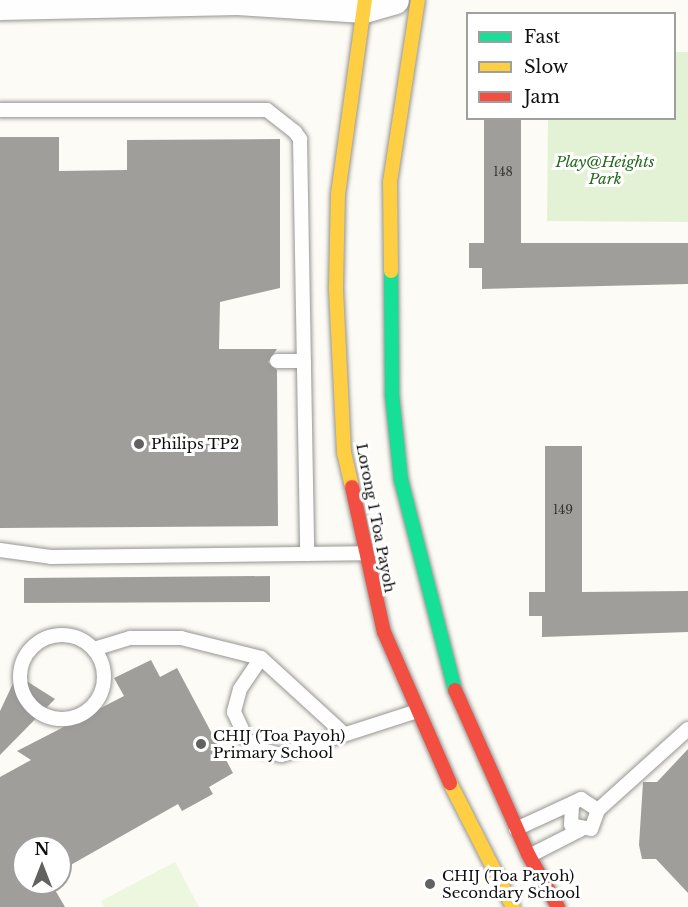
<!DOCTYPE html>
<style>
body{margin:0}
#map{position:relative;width:688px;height:907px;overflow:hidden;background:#fcfbf5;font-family:"Libre Baskerville",serif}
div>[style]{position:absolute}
.green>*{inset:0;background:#e3f2d5}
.pitch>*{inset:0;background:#edf6de}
.building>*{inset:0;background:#a09e9a}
.roads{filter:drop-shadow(0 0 2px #969593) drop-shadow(0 0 2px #969593)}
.lane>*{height:14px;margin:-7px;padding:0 7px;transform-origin:7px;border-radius:7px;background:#fffefe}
.lane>.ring{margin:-7px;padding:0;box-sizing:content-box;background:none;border:14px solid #fffefe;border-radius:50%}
.street>*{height:27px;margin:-13.5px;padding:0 13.5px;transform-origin:13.5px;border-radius:13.5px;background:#fffefe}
.fast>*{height:14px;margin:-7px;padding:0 7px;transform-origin:7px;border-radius:7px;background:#16e098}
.slow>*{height:14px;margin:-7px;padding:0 7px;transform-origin:7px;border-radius:7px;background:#ffcf43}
.jam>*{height:14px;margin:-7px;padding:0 7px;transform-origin:7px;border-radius:7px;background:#f24e42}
.dots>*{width:16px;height:16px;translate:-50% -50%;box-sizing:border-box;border:3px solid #fff;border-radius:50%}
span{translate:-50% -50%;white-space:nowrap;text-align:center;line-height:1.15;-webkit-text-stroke:6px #fff;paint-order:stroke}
.number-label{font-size:12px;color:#333332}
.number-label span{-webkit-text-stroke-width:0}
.park-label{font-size:15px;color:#256a1d;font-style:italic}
.poi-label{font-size:15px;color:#0f0f0f}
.left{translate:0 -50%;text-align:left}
.street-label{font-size:15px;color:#0f0f0f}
.legend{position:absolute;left:466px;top:12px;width:210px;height:108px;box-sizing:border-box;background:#fff;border:2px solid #9f9f9f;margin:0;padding:8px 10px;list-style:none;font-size:18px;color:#0f0f0f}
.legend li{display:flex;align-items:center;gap:12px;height:30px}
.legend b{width:30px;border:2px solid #9f9f9f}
.north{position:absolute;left:12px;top:835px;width:60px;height:60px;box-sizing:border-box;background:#fff;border:2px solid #9f9f9f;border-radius:50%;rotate:0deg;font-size:16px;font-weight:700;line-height:24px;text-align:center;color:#0f0f0f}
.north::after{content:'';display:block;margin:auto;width:21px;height:27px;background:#626260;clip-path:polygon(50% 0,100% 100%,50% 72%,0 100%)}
</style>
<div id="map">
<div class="green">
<i style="clip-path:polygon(675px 52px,688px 52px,688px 222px,547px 221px,548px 119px,674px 118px)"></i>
</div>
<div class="pitch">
<i style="clip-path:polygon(175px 862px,199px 907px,104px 907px,101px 901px)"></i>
</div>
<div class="building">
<i style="clip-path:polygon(484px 118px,521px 118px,521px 243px,688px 243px,688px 284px,482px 289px,482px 268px,469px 268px,469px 243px,484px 243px)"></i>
<i style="clip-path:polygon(0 137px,59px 137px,59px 171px,127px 170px,127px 140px,280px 139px,280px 288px,220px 302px,219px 349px,277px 349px,268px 362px,277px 370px,278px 526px,0 528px)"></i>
<i style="clip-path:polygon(545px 446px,582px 446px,582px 592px,688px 591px,688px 632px,542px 637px,542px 616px,529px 616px,529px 592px,545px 592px)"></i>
<i style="clip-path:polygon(270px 576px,270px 602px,24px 603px,24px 578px)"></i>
<i style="clip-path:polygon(151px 660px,160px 677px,177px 668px,233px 773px,209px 787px,213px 794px,182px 811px,178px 804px,60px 871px,60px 847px,24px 847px,24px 883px,51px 883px,65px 907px,0 907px,0 777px,31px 760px,17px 751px,124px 696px,114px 678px)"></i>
<i style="clip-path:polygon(17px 675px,55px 699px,0 755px,0 711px)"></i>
<i style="clip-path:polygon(688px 749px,688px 893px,656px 859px,642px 859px,639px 845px,643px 782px,657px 782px)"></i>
</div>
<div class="roads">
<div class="lane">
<i style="left:0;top:110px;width:267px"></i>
<i style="left:267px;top:110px;width:36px;rotate:38deg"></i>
<i style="left:295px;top:132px;width:9px;rotate:54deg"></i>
<i style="left:300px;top:139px;width:415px;rotate:89deg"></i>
<i style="left:277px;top:361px;width:27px"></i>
<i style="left:0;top:550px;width:51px;rotate:7.8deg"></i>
<i style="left:51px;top:557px;width:313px;rotate:-0.7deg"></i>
<i class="ring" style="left:20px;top:635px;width:70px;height:70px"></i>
<i style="left:94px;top:649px;width:38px;rotate:-17deg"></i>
<i style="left:130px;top:638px;width:51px"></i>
<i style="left:181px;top:638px;width:82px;rotate:14deg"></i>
<i style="left:261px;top:658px;width:111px;rotate:42.4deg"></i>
<i style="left:261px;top:658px;width:37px;rotate:124deg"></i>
<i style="left:240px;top:689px;width:24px;rotate:105deg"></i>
<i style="left:234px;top:712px;width:31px;rotate:65deg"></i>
<i style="left:247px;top:740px;width:15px;rotate:37deg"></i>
<i style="left:259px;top:749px;width:23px;rotate:15deg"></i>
<i style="left:281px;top:755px;width:143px;rotate:-17.9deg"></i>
<i style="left:598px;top:810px;width:121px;rotate:-42deg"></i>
<i style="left:516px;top:829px;width:72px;rotate:-24.8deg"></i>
<i style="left:581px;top:799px;width:20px;rotate:33deg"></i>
<i style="left:598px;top:810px;width:20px;rotate:110deg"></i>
<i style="left:591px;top:829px;width:20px;rotate:-169deg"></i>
<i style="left:571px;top:825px;width:21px;rotate:-87deg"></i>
<i style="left:529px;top:856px;width:57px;rotate:-27deg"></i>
</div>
<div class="street">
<i style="left:0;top:6px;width:237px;rotate:-1.2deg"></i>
<i style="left:237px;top:1px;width:127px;rotate:3.6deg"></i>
<i style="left:364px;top:9px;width:32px;rotate:-16deg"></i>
</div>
<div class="fast">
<i style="left:391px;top:271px;width:124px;rotate:89.5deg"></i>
<i style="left:392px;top:395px;width:85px;rotate:84deg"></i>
<i style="left:401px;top:480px;width:217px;rotate:75.6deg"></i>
</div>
<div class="slow">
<i style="left:391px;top:271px;width:89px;rotate:-90.6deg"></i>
<i style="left:390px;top:182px;width:184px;rotate:-81.3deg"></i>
<i style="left:352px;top:487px;width:35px;rotate:-103deg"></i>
<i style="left:344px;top:453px;width:166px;rotate:-92.8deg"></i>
<i style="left:336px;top:287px;width:93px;rotate:-88.8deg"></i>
<i style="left:338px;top:194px;width:196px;rotate:-82.1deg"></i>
<i style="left:450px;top:783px;width:139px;rotate:63.1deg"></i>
</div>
<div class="jam">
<i style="left:352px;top:487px;width:148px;rotate:77.6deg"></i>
<i style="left:384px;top:632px;width:165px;rotate:66.4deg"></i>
<i style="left:455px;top:690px;width:182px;rotate:66deg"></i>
<i style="left:529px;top:856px;width:59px;rotate:60.4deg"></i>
</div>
</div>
<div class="dots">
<i style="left:139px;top:444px;background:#626260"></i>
<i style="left:201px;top:744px;background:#626260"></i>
<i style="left:430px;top:884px;background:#626260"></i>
</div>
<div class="number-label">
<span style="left:503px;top:172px">148</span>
<span style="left:563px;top:510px">149</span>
</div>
<div class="park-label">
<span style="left:605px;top:170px">Play@Heights<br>Park</span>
</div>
<div class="poi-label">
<span class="left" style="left:151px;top:444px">Philips TP2</span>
<span class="left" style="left:213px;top:744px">CHIJ (Toa Payoh)<br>Primary School</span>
<span class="left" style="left:442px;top:884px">CHIJ (Toa Payoh)<br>Secondary School</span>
</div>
<div class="street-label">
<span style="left:376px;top:518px;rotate:79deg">Lorong 1 Toa Payoh</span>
</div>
<ul class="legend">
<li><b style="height:8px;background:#16e098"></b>Fast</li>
<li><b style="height:8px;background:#ffcf43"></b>Slow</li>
<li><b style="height:8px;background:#f24e42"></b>Jam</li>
</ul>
<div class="north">N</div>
</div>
